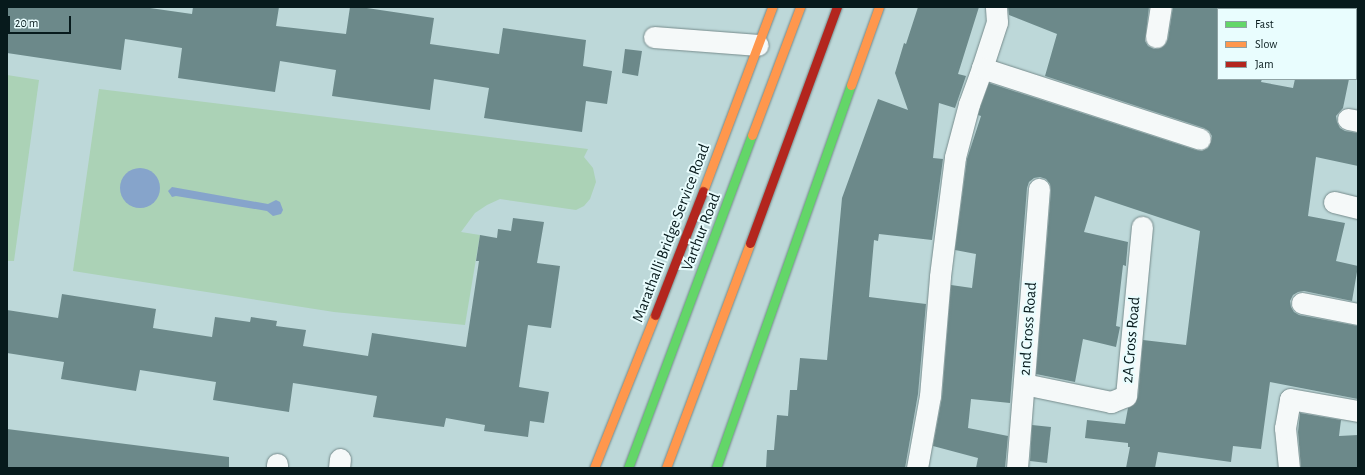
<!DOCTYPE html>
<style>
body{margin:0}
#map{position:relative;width:1365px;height:475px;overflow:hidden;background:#bdd8d9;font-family:"Alegreya Sans",sans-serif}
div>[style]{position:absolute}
.green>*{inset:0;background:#abd2b6}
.water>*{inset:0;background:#86a4cb}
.round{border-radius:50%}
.building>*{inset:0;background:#6c898a}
.roads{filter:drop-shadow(0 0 1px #768b8c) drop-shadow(0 0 1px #768b8c)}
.street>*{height:21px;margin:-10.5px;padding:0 10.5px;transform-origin:10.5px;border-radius:10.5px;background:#f5f9f9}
.fast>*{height:9px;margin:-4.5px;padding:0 4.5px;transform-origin:4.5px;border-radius:4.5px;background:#63d668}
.slow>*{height:9px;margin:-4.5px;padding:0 4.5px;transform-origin:4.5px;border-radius:4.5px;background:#ff974d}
.jam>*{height:9px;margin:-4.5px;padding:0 4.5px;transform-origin:4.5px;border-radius:4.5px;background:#b3261e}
span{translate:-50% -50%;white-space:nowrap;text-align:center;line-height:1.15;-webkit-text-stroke:4px #e9fdfe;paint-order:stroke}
.street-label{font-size:16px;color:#071a1c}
.frame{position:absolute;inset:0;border:8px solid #071a1c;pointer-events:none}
.legend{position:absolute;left:1217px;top:8px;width:140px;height:72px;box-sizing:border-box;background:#e9fdfe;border:1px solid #8fa2a4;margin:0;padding:5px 7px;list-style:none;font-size:12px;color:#071a1c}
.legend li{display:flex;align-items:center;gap:8px;height:20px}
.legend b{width:20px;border:1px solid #8fa2a4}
.scale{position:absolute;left:8px;top:16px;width:63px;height:18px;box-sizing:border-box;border:2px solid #071a1c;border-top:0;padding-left:5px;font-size:12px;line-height:14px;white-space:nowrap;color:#071a1c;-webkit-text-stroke:3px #e9fdfe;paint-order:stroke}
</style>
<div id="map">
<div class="green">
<i style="clip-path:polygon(7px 75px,39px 80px,14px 261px,7px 261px)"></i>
<i style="clip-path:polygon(99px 89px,588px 149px,584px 157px,593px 168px,596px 182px,590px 199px,584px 206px,576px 210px,500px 199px,487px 205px,475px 213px,461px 232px,480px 235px,465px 325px,334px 312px,73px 271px)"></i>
</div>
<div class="water">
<i class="round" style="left:120px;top:168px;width:40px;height:40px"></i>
<i style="clip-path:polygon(172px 187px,268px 204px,276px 200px,280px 202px,283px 210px,281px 214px,273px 216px,267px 211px,176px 196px,172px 197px,168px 191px)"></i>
</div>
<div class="building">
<i style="clip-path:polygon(7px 7px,143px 7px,192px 14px,193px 7px,279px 7px,276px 26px,346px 34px,350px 7px,360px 7px,434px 18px,430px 44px,499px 54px,503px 28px,586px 40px,583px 66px,612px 71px,607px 104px,586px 101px,582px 132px,484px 118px,489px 88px,434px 79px,430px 110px,332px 96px,336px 70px,280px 61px,275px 92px,178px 78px,182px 48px,125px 39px,121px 70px,7px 53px)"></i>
<i style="clip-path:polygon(918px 7px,979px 7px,958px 74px,966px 76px,955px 108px,939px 103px,933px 158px,943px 159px,932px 240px,879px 234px,878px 241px,874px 240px,869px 297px,926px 304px,918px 394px,905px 468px,766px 468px,767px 450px,774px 450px,777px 415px,788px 416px,790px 390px,797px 390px,800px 358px,827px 360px,842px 198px,878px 99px,908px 110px,895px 73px,904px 43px,906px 44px)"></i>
<i style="clip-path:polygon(1008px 7px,1149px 7px,1145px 41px,1148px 46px,1154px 49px,1161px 48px,1165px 45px,1168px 39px,1173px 7px,1223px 7px,1222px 9px,1218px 9px,1218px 79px,1262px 79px,1261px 82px,1293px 88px,1295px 79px,1349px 79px,1343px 108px,1336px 116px,1337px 122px,1340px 128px,1345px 131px,1358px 133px,1358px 166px,1316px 157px,1308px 216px,1345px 223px,1336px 261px,1358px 266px,1352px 301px,1304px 291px,1298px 292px,1293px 295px,1290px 301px,1291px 307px,1294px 312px,1299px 315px,1358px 326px,1358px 399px,1270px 382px,1261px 449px,1233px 446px,1231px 462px,1158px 452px,1155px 468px,1126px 468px,1130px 447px,1128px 447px,1128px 443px,1085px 438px,1087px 420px,1125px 424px,1128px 408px,1135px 403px,1138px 397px,1143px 340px,1186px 345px,1200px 231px,1095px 196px,1084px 232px,1128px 242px,1126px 264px,1126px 266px,1123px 265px,1116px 326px,1120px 327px,1116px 347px,1083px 339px,1075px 382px,1036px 374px,1051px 190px,1050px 184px,1046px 179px,1040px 177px,1034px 178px,1029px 182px,1027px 188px,1010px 403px,971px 399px,968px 428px,1008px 436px,1005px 468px,976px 468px,978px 458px,933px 446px,942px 397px,951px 285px,972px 288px,976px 254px,955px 250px,967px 159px,981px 116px,978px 115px,980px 108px,989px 83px,1196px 150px,1202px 151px,1208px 148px,1211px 142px,1212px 136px,1209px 131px,1204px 128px,1045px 76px,1057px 34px,1009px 15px)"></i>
<i style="clip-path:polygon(625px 49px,642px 51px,638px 76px,622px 73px)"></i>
<i style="clip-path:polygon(513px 218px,544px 222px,537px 263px,560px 266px,551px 328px,528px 325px,519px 387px,549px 392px,544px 423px,530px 421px,528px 437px,484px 431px,485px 425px,446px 418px,444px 427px,373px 417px,377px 396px,293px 383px,289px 412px,213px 400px,216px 382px,140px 370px,136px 391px,61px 379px,64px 362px,7px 353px,7px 310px,58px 318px,62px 294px,156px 309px,153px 328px,212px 337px,215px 317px,250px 322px,251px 317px,277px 321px,276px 326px,306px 330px,303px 346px,368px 356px,372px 333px,466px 347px,479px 261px,476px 261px,480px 235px,497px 238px,498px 229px,511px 231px)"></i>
<i style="clip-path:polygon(1300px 413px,1341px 420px,1339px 436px,1358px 435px,1358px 468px,1301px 468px,1298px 432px)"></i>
<i style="clip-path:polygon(1032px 425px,1051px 427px,1047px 463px,1030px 461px)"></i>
<i style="clip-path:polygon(7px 429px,229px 457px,229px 468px,7px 468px)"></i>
</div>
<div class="roads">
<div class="street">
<i style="left:654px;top:37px;width:104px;rotate:4.4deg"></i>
<i style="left:1156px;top:37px;width:30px;rotate:-81deg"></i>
<i style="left:982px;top:68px;width:48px;rotate:-71.9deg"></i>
<i style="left:997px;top:22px;width:15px;rotate:-94deg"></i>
<i style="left:1348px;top:119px;width:10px;rotate:11deg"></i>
<i style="left:1334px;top:202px;width:25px;rotate:14deg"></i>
<i style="left:1302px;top:303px;width:57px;rotate:11.1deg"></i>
<i style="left:1024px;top:384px;width:89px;rotate:11.7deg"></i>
<i style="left:1111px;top:402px;width:16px;rotate:-22deg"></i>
<i style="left:1126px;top:396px;width:170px;rotate:-84.6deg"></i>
<i style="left:277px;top:468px;width:4px;rotate:-90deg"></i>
<i style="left:339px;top:468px;width:9px;rotate:-84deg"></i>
<i style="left:917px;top:468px;width:73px;rotate:-79.8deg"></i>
<i style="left:930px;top:396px;width:120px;rotate:-85.2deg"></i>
<i style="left:940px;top:276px;width:120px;rotate:-82.8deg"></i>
<i style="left:955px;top:157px;width:55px;rotate:-75.2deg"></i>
<i style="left:969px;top:104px;width:38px;rotate:-70deg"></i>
<i style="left:982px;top:68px;width:229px;rotate:18deg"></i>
<i style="left:1017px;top:468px;width:280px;rotate:-85.5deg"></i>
<i style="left:1289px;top:468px;width:40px;rotate:-95.7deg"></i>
<i style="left:1285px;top:428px;width:29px;rotate:-80deg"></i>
<i style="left:1290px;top:399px;width:69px;rotate:10deg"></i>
</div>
<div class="fast">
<i style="left:628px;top:468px;width:355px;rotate:-69.6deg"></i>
<i style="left:716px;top:468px;width:406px;rotate:-70.6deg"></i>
</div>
<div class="slow">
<i style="left:851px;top:85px;width:83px;rotate:-70.3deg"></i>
<i style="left:752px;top:135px;width:137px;rotate:-69.4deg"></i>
<i style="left:703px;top:191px;width:197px;rotate:-69.4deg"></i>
<i style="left:594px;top:468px;width:165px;rotate:-68.3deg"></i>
<i style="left:666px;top:468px;width:240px;rotate:-69.5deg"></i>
</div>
<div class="jam">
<i style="left:750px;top:243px;width:252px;rotate:-69.8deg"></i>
<i style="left:655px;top:315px;width:133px;rotate:-68.8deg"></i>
</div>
</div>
<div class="street-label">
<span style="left:701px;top:232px;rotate:-69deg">Varthur Road</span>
<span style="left:671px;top:233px;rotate:-69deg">Marathalli Bridge Service Road</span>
<span style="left:1028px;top:329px;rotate:-86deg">2nd Cross Road</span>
<span style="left:1131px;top:340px;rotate:-85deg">2A Cross Road</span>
</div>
<div class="frame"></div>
<ul class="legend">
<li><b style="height:5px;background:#63d668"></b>Fast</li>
<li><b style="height:5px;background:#ff974d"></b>Slow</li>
<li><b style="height:5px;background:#b3261e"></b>Jam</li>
</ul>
<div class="scale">20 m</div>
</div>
